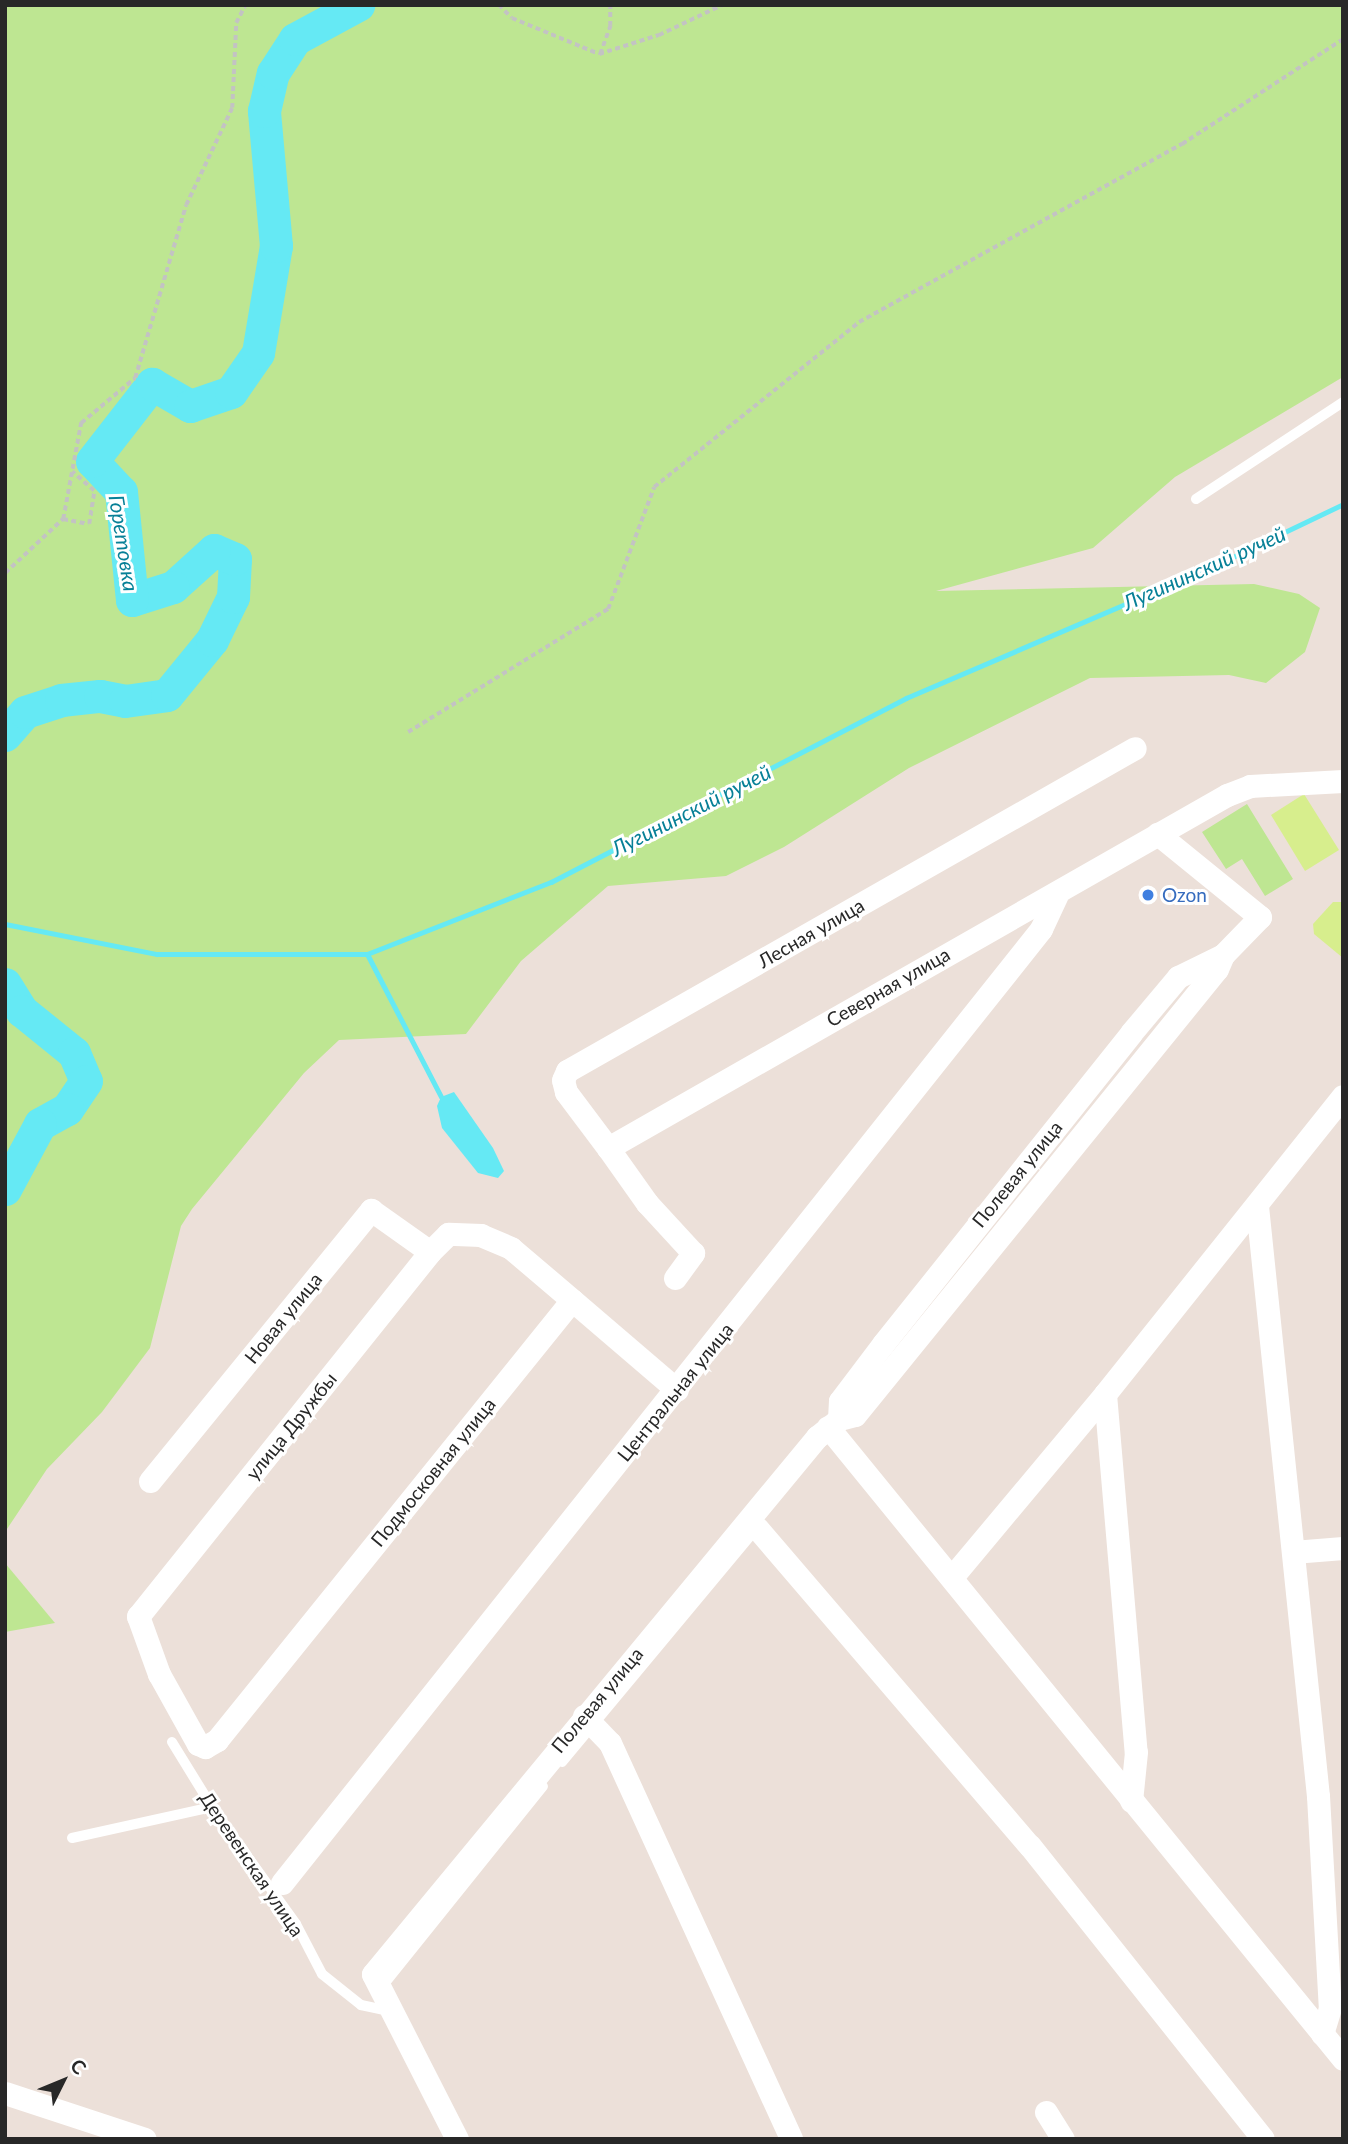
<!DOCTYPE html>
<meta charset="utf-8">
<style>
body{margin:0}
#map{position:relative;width:1348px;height:2144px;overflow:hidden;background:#ece0d9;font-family:Lato,sans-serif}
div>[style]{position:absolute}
.green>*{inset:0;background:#bee692}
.pitch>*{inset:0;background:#d7ee8d}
.water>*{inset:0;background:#65e9f4}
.stream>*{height:5px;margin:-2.5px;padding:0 2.5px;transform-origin:2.5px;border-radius:2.5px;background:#65e9f4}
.river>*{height:33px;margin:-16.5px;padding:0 16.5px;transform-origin:16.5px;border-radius:16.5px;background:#65e9f4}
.path>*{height:3.5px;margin-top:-1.75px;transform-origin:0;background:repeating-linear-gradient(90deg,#c3c3c3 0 5px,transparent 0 8.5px)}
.lane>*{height:10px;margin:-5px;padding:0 5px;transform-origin:5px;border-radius:5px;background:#fff}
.street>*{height:23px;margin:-11.5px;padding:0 11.5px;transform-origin:11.5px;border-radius:11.5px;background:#fff}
.dots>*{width:19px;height:19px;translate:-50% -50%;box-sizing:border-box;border:4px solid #fff;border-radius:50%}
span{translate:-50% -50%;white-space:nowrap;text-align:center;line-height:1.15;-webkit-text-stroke:6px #fff;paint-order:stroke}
.shop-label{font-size:19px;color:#366cbe}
.left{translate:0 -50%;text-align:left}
.street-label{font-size:19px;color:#282828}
.water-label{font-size:21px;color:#078097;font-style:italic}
.frame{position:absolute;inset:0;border:7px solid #282828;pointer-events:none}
.north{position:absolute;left:28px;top:2046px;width:70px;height:70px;-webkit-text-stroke:5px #fff;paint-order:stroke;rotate:47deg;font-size:19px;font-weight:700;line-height:28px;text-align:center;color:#282828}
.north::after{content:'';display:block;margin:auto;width:24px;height:32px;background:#282828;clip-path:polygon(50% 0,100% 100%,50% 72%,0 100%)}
</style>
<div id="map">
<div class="green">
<i style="clip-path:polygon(5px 5px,1343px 5px,1343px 377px,1175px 477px,1093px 548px,936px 591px,1254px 584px,1299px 594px,1320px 608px,1305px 652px,1266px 683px,1229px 675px,1090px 678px,909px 768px,784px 847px,726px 876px,608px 886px,521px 961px,466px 1034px,339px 1040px,304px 1073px,192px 1209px,181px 1226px,150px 1348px,102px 1412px,47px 1469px,5px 1532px)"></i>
<i style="clip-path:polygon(1247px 804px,1293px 879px,1265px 896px,1242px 859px,1226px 869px,1202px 832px)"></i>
<i style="clip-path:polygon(5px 1563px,55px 1623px,5px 1632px)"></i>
</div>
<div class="pitch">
<i style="clip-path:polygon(1304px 794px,1339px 850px,1305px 871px,1271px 815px)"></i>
<i style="clip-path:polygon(1333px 902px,1343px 902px,1343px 958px,1314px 934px,1313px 924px)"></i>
</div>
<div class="water">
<i style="clip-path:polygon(454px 1092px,493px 1148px,504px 1171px,498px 1178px,478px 1173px,442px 1128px,437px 1106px,441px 1097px)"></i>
</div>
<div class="stream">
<i style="left:5px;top:924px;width:155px;rotate:11.2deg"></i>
<i style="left:157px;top:954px;width:210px"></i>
<i style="left:367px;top:954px;width:198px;rotate:-21.4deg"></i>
<i style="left:551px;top:882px;width:400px;rotate:-27.4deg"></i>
<i style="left:906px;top:698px;width:340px;rotate:-23.2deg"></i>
<i style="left:1218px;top:564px;width:139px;rotate:-25.6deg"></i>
<i style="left:367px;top:954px;width:161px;rotate:62.6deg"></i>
</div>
<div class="river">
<i style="left:5px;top:735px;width:30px;rotate:-49deg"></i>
<i style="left:25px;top:712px;width:38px;rotate:-18deg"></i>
<i style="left:61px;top:700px;width:39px;rotate:-6deg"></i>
<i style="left:100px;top:696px;width:25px;rotate:11deg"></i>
<i style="left:125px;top:701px;width:42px;rotate:-8.1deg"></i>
<i style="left:167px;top:695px;width:71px;rotate:-50.7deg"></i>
<i style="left:212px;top:640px;width:48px;rotate:-64deg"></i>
<i style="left:233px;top:597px;width:38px;rotate:-87deg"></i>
<i style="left:235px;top:559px;width:23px;rotate:-157deg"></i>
<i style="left:214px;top:550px;width:55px;rotate:137.9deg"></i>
<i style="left:173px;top:587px;width:43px;rotate:162.4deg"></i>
<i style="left:132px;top:600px;width:109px;rotate:-95.8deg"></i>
<i style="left:121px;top:492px;width:42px;rotate:-133.1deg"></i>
<i style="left:92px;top:461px;width:98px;rotate:-52.1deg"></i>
<i style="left:152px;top:384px;width:44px;rotate:30.1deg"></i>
<i style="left:190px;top:406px;width:43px;rotate:-18.9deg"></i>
<i style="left:231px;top:392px;width:47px;rotate:-55.3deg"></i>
<i style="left:258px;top:353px;width:109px;rotate:-80.5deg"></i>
<i style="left:276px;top:246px;width:136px;rotate:-95.1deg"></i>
<i style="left:264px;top:111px;width:39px;rotate:-77deg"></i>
<i style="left:273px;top:73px;width:40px;rotate:-57.1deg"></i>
<i style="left:295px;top:39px;width:72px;rotate:-28.4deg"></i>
<i style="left:5px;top:984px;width:32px;rotate:58deg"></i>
<i style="left:22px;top:1011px;width:67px;rotate:38.9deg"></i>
<i style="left:74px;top:1053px;width:30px;rotate:67deg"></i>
<i style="left:86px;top:1081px;width:34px;rotate:124deg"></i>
<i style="left:67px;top:1109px;width:31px;rotate:151deg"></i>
<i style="left:40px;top:1124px;width:74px;rotate:118.3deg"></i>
</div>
<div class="path">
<i style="left:499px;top:5px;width:18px;rotate:45deg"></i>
<i style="left:512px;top:18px;width:94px;rotate:22.5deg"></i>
<i style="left:599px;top:54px;width:63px;rotate:-17.6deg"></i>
<i style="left:659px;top:35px;width:70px;rotate:-25.5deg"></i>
<i style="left:600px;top:54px;width:30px;rotate:-70deg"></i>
<i style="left:610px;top:26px;width:21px;rotate:-90deg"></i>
<i style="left:63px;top:519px;width:26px;rotate:11deg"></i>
<i style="left:89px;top:524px;width:33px;rotate:-81deg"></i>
<i style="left:94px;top:491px;width:29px;rotate:-139deg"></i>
<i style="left:5px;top:573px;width:79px;rotate:-43deg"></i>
<i style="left:63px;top:519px;width:98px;rotate:-79.4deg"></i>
<i style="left:81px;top:423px;width:70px;rotate:-39.8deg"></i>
<i style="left:135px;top:378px;width:180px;rotate:-73.6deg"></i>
<i style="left:186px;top:205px;width:107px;rotate:-64.6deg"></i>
<i style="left:232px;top:108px;width:85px;rotate:-87.3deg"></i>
<i style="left:236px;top:23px;width:20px;rotate:-63deg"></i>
<i style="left:408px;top:732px;width:235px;rotate:-31.6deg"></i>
<i style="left:608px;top:609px;width:130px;rotate:-69.3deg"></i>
<i style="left:654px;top:487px;width:263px;rotate:-38.8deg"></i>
<i style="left:859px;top:322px;width:369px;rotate:-28.9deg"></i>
<i style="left:1182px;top:144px;width:192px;rotate:-33.1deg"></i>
</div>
<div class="lane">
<i style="left:1196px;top:499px;width:176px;rotate:-33.4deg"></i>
<i style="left:172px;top:1742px;width:76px;rotate:58.4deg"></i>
<i style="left:212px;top:1807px;width:144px;rotate:54.3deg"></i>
<i style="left:296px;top:1924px;width:56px;rotate:62.5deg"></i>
<i style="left:322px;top:1974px;width:50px;rotate:38.5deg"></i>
<i style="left:361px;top:2005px;width:30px;rotate:12deg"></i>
<i style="left:562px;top:1762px;width:305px;rotate:-50.2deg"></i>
<i style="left:72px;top:1838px;width:143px;rotate:-12.5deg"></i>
<i style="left:380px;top:1989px;width:260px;rotate:-51.2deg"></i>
</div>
<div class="street">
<i style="left:608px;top:1148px;width:70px;rotate:-126.9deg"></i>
<i style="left:566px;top:1092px;width:12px;rotate:-104deg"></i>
<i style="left:563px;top:1080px;width:10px;rotate:-66deg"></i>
<i style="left:567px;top:1071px;width:653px;rotate:-29.63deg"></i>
<i style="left:1257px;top:1206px;width:593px;rotate:84.1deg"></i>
<i style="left:1318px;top:1796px;width:212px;rotate:86.8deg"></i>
<i style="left:1330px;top:2008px;width:27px;rotate:107deg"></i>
<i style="left:675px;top:1278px;width:31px;rotate:-54deg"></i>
<i style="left:693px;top:1253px;width:68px;rotate:-132.6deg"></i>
<i style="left:647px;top:1203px;width:67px;rotate:-125.3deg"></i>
<i style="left:608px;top:1148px;width:713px;rotate:-29.7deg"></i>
<i style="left:1227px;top:795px;width:25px;rotate:-21deg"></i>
<i style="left:1250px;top:786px;width:93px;rotate:-3.1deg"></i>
<i style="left:572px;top:1300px;width:80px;rotate:-139.6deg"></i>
<i style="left:511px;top:1248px;width:33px;rotate:-157deg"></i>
<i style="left:481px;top:1235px;width:33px;rotate:-178deg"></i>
<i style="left:448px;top:1234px;width:25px;rotate:135deg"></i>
<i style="left:430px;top:1252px;width:467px;rotate:128.7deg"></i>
<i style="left:138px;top:1616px;width:62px;rotate:70.1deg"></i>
<i style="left:159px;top:1674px;width:80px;rotate:60.9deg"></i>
<i style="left:198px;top:1744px;width:8px;rotate:23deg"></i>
<i style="left:205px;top:1747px;width:14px;rotate:-30deg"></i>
<i style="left:217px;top:1740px;width:565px;rotate:-51.1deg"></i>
<i style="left:572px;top:1300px;width:138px;rotate:40.6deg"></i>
<i style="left:1105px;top:1394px;width:359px;rotate:85.1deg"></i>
<i style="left:1136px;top:1752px;width:49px;rotate:95.8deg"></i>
<i style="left:839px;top:1419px;width:18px;rotate:-87deg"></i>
<i style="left:840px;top:1401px;width:71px;rotate:-53deg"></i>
<i style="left:883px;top:1344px;width:398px;rotate:-51.4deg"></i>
<i style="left:1131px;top:1033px;width:73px;rotate:-50deg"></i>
<i style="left:1178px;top:977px;width:50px;rotate:-26.1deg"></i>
<i style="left:828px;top:1427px;width:815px;rotate:50.82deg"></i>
<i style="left:150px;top:1481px;width:350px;rotate:-50.8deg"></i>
<i style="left:371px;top:1210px;width:72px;rotate:35.4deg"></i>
<i style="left:757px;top:1528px;width:419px;rotate:49.4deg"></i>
<i style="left:1030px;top:1846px;width:374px;rotate:51.5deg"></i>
<i style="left:1293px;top:1552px;width:50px;rotate:-4.6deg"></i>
<i style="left:952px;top:1577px;width:239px;rotate:-50.1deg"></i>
<i style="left:1105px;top:1394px;width:381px;rotate:-51.4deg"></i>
<i style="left:584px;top:1716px;width:37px;rotate:46deg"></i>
<i style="left:610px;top:1743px;width:435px;rotate:65.4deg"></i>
<i style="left:282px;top:1883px;width:1219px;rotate:-51.49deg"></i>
<i style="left:1041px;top:929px;width:40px;rotate:-65deg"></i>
<i style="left:5px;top:2093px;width:147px;rotate:18.2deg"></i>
<i style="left:1046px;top:2112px;width:32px;rotate:58deg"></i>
<i style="left:457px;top:2139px;width:185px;rotate:-117deg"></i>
<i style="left:373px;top:1974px;width:697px;rotate:-50.42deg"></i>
<i style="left:817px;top:1437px;width:28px;rotate:-39deg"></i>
<i style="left:839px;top:1419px;width:16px;rotate:-14deg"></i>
<i style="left:855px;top:1415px;width:574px;rotate:-50.94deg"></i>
<i style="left:1217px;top:969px;width:15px;rotate:-67deg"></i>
<i style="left:1223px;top:955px;width:53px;rotate:-45.8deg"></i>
<i style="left:1260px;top:917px;width:132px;rotate:-140.9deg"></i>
</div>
<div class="dots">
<i style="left:1148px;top:895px;background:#3f7fe0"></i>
</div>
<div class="shop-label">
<span class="left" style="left:1162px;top:895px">Ozon</span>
</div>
<div class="street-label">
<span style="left:811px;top:933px;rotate:-30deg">Лесная улица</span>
<span style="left:888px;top:987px;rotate:-30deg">Северная улица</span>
<span style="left:1017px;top:1174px;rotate:-51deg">Полевая улица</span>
<span style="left:283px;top:1318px;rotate:-51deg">Новая улица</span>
<span style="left:675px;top:1392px;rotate:-51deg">Центральная улица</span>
<span style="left:291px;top:1426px;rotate:-51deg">улица Дружбы</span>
<span style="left:433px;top:1472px;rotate:-51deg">Подмосковная улица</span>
<span style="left:597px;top:1700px;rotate:-50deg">Полевая улица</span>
<span style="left:252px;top:1864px;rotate:56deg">Деревенская улица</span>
</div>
<div class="water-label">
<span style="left:124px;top:543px;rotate:81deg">Горетовка</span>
<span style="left:1204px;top:568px;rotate:-24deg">Лугининский ручей</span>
<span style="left:691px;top:810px;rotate:-27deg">Лугининский ручей</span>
</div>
<div class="frame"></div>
<div class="north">С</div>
</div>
